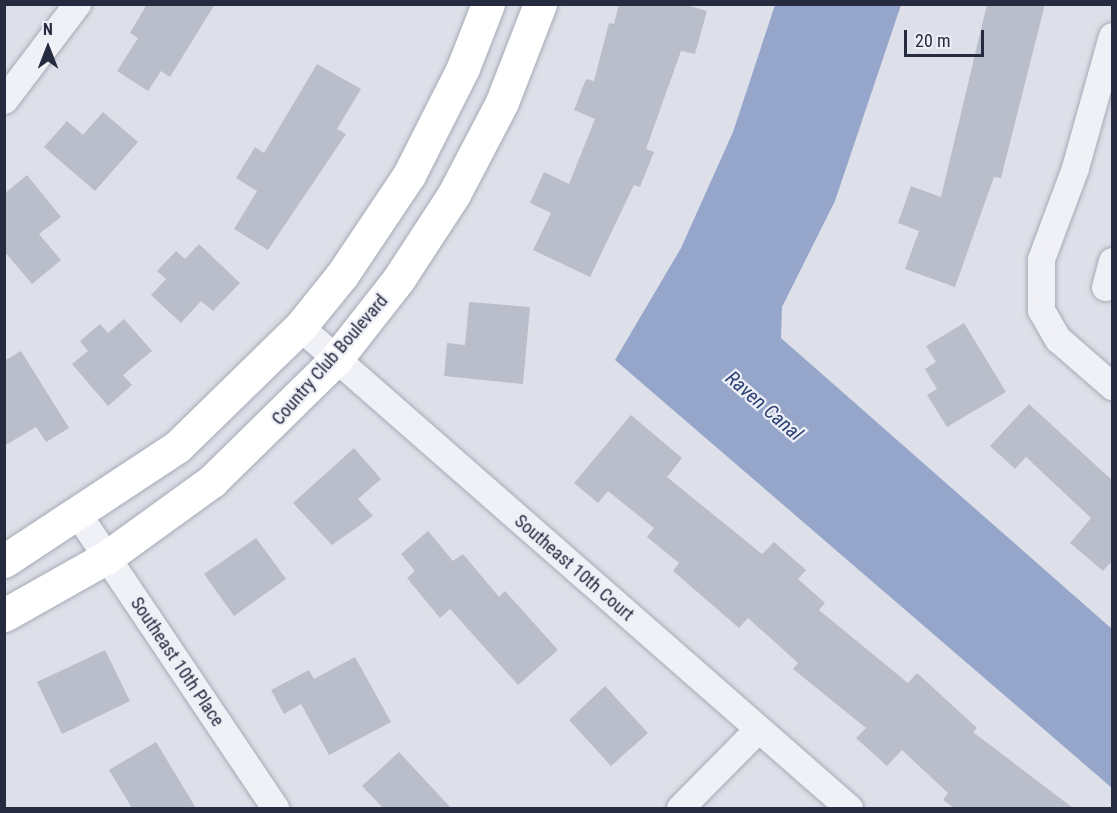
<!DOCTYPE html>
<style>
body{margin:0}
#map{position:relative;width:1117px;height:813px;overflow:hidden;background:#dde0e8;font-family:"Roboto Condensed",sans-serif}
div>[style]{position:absolute}
.water>*{inset:0;background:#96a6cb}
.building>*{inset:0;background:#babecb}
.roads{filter:drop-shadow(0 0 2px #a6aab6) drop-shadow(0 0 2px #a6aab6)}
.minor>*{height:27px;margin:-13.5px;padding:0 13.5px;transform-origin:13.5px;border-radius:13.5px;background:#f0f1f6}
.major>*{height:33px;margin:-16.5px;padding:0 16.5px;transform-origin:16.5px;border-radius:16.5px;background:#fff}
span{translate:-50% -50%;white-space:nowrap;text-align:center;line-height:1.15;-webkit-text-stroke:4.5px #edeff6;paint-order:stroke}
.street-label{font-size:18px;color:#262b40}
.water-label{font-size:20px;color:#2d4176;font-style:italic}
.frame{position:absolute;inset:0;border:6px solid #262b40;pointer-events:none}
.north{position:absolute;left:18px;top:18px;width:60px;height:60px;-webkit-text-stroke:4px #edeff6;paint-order:stroke;rotate:0deg;font-size:16px;font-weight:700;line-height:24px;text-align:center;color:#262b40}
.north::after{content:'';display:block;margin:auto;width:21px;height:27px;background:#262b40;clip-path:polygon(50% 0,100% 100%,50% 72%,0 100%)}
.scale{position:absolute;left:904px;top:30px;width:80px;height:27px;box-sizing:border-box;border:3px solid #262b40;border-top:0;padding-left:8px;font-size:18px;line-height:21px;white-space:nowrap;color:#262b40;-webkit-text-stroke:4px #edeff6;paint-order:stroke}
</style>
<div id="map">
<div class="water">
<i style="clip-path:polygon(775px 5px,901px 5px,835px 201px,782px 307px,781px 338px,1112px 629px,1112px 788px,615px 360px,681px 248px,733px 132px)"></i>
</div>
<div class="building">
<i style="clip-path:polygon(147px 4px,215px 4px,170px 77px,161px 71px,148px 91px,117px 71px,138px 38px,130px 33px)"></i>
<i style="clip-path:polygon(619px 4px,683px 4px,707px 11px,695px 54px,681px 51px,646px 149px,654px 152px,640px 187px,634px 185px,590px 277px,533px 250px,551px 213px,530px 203px,544px 172px,569px 184px,595px 119px,574px 110px,586px 79px,594px 81px,609px 23px,614px 24px)"></i>
<i style="clip-path:polygon(987px 4px,1045px 4px,1001px 178px,994px 177px,955px 287px,905px 269px,919px 231px,898px 223px,911px 186px,941px 197px)"></i>
<i style="clip-path:polygon(317px 64px,361px 89px,337px 129px,346px 134px,268px 250px,234px 229px,257px 191px,236px 178px,255px 147px,264px 153px)"></i>
<i style="clip-path:polygon(103px 112px,138px 142px,95px 191px,44px 147px,67px 121px,83px 135px)"></i>
<i style="clip-path:polygon(27px 175px,61px 217px,39px 234px,61px 260px,32px 284px,4px 251px,4px 194px)"></i>
<i style="clip-path:polygon(199px 244px,240px 283px,213px 311px,201px 301px,181px 323px,151px 295px,166px 279px,157px 271px,176px 251px,185px 259px)"></i>
<i style="clip-path:polygon(469px 302px,530px 307px,523px 384px,444px 376px,447px 343px,465px 345px)"></i>
<i style="clip-path:polygon(124px 319px,152px 351px,123px 375px,132px 385px,108px 406px,72px 364px,88px 351px,80px 341px,100px 324px,108px 333px)"></i>
<i style="clip-path:polygon(964px 323px,1006px 392px,947px 427px,927px 395px,937px 389px,925px 369px,936px 362px,926px 346px)"></i>
<i style="clip-path:polygon(21px 351px,69px 428px,46px 442px,36px 427px,4px 446px,4px 361px)"></i>
<i style="clip-path:polygon(1029px 404px,1113px 481px,1113px 560px,1103px 571px,1070px 543px,1091px 518px,1026px 457px,1015px 469px,990px 446px)"></i>
<i style="clip-path:polygon(631px 415px,682px 458px,667px 477px,762px 554px,774px 542px,806px 570px,798px 579px,825px 603px,819px 610px,908px 683px,917px 673px,977px 728px,973px 732px,1073px 808px,954px 808px,943px 800px,948px 793px,902px 750px,887px 766px,856px 738px,866px 728px,793px 669px,798px 663px,748px 618px,739px 628px,673px 571px,679px 563px,647px 537px,654px 528px,608px 491px,598px 503px,574px 483px)"></i>
<i style="clip-path:polygon(354px 448px,381px 479px,358px 499px,373px 516px,332px 545px,293px 503px)"></i>
<i style="clip-path:polygon(428px 531px,453px 561px,463px 554px,499px 597px,505px 591px,558px 650px,518px 685px,450px 609px,440px 618px,407px 578px,415px 571px,401px 554px)"></i>
<i style="clip-path:polygon(256px 538px,286px 579px,234px 616px,204px 574px)"></i>
<i style="clip-path:polygon(105px 650px,130px 701px,62px 734px,37px 682px)"></i>
<i style="clip-path:polygon(355px 657px,391px 722px,329px 755px,301px 704px,284px 714px,271px 690px,309px 670px,314px 679px)"></i>
<i style="clip-path:polygon(605px 686px,648px 733px,611px 766px,569px 720px)"></i>
<i style="clip-path:polygon(156px 742px,196px 808px,132px 808px,109px 770px)"></i>
<i style="clip-path:polygon(399px 752px,451px 808px,383px 808px,362px 786px)"></i>
</div>
<div class="roads">
<div class="minor">
<i style="left:1112px;top:36px;width:137px;rotate:105.7deg"></i>
<i style="left:1075px;top:168px;width:97px;rotate:110.5deg"></i>
<i style="left:1041px;top:259px;width:51px;rotate:90deg"></i>
<i style="left:1041px;top:310px;width:34px;rotate:60deg"></i>
<i style="left:1058px;top:339px;width:72px;rotate:41deg"></i>
<i style="left:4px;top:100px;width:121px;rotate:-52.8deg"></i>
<i style="left:1105px;top:287px;width:27px;rotate:-75deg"></i>
<i style="left:300px;top:327px;width:730px;rotate:41.22deg"></i>
<i style="left:79px;top:516px;width:352px;rotate:56.1deg"></i>
<i style="left:680px;top:808px;width:111px;rotate:-45.4deg"></i>
</div>
<div class="major">
<i style="left:4px;top:561px;width:207px;rotate:-33.4deg"></i>
<i style="left:177px;top:447px;width:172px;rotate:-44.3deg"></i>
<i style="left:300px;top:327px;width:67px;rotate:-51.1deg"></i>
<i style="left:342px;top:275px;width:120px;rotate:-56.2deg"></i>
<i style="left:409px;top:175px;width:120px;rotate:-63.2deg"></i>
<i style="left:463px;top:68px;width:69px;rotate:-68.7deg"></i>
<i style="left:4px;top:615px;width:118px;rotate:-29.4deg"></i>
<i style="left:107px;top:557px;width:130px;rotate:-35.9deg"></i>
<i style="left:212px;top:481px;width:174px;rotate:-44.5deg"></i>
<i style="left:336px;top:359px;width:100px;rotate:-51.9deg"></i>
<i style="left:398px;top:280px;width:103px;rotate:-56.9deg"></i>
<i style="left:454px;top:194px;width:104px;rotate:-62.4deg"></i>
<i style="left:502px;top:102px;width:105px;rotate:-68.8deg"></i>
</div>
</div>
<div class="street-label">
<span style="left:330px;top:360px;rotate:-49deg">Country Club Boulevard</span>
<span style="left:574px;top:568px;rotate:41deg">Southeast 10th Court</span>
<span style="left:177px;top:662px;rotate:56deg">Southeast 10th Place</span>
</div>
<div class="water-label">
<span style="left:764px;top:406px;rotate:41deg">Raven Canal</span>
</div>
<div class="frame"></div>
<div class="north">N</div>
<div class="scale">20 m</div>
</div>
